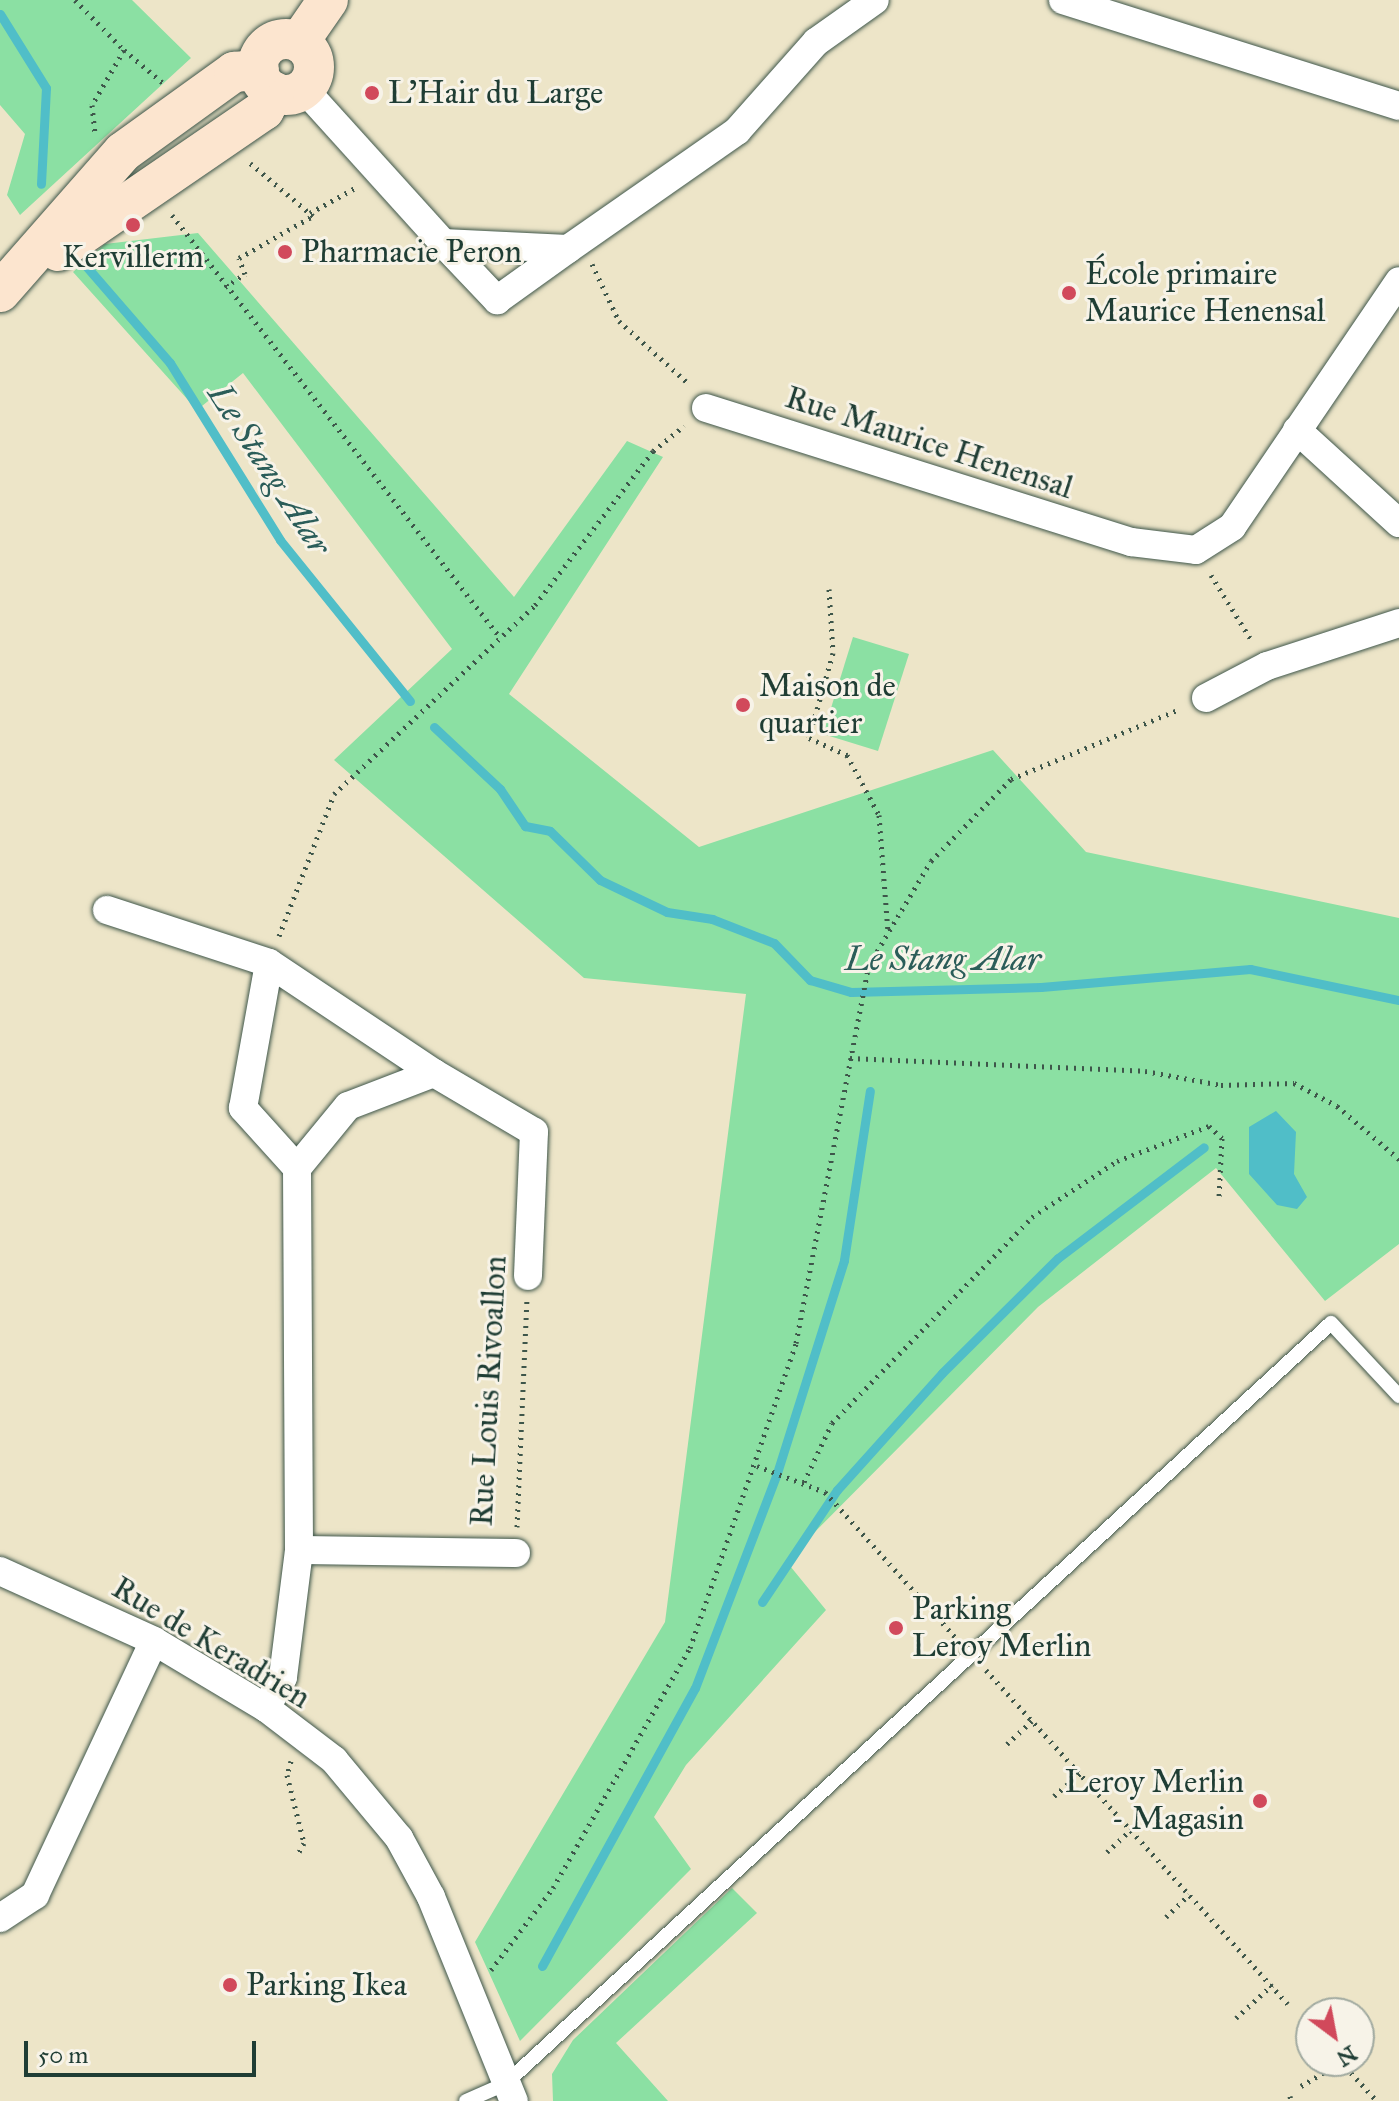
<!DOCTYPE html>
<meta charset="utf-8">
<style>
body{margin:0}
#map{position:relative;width:1399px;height:2101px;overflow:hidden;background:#ede5c8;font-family:"IM FELL Great Primer",serif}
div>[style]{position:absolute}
.green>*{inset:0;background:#8be0a3}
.water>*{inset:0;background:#50bec8}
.stream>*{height:9px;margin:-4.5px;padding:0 4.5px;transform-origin:4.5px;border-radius:4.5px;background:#50bec8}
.path>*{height:5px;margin-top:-2.5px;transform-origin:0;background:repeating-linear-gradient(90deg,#3e564a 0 2px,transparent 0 8px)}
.roads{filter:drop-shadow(0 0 2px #3e564a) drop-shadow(0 0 2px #3e564a)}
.lane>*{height:14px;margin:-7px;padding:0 7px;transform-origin:7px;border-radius:7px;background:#fff}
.street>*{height:28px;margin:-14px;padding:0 14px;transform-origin:14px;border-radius:14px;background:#fff}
.secondary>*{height:40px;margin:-20px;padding:0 20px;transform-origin:20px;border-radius:20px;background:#fce5cf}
.secondary>.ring{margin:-20px;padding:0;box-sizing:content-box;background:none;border:40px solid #fce5cf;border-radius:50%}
.dots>*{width:22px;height:22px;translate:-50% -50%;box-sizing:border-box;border:4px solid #f7f3e8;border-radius:50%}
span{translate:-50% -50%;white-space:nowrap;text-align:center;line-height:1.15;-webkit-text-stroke:6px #f7f3e8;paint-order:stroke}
.poi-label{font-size:32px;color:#1f3d34}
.left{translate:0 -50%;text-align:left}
.right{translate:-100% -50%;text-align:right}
.street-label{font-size:32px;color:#1f3d34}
.water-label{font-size:34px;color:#2b5d59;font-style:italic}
.north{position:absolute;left:1295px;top:1997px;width:80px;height:80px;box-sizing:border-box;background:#f7f3e8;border:2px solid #a1aaa0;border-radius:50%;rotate:148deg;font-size:22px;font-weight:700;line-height:32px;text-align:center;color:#1f3d34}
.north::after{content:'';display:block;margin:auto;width:28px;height:36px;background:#d1495b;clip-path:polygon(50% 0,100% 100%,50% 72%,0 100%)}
.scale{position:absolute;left:24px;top:2041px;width:232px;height:36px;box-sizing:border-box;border:4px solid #1f3d34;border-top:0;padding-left:10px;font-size:24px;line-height:28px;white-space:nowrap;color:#1f3d34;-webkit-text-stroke:6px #f7f3e8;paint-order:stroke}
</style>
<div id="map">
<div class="green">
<i style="clip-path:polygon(0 0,132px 0,191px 58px,20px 215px,7px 195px,25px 134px,0 105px)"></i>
<i style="clip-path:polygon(198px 233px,514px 597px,627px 441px,663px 457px,509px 694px,699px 847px,993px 750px,1086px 852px,1399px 918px,1399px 1244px,1325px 1301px,1216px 1168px,1038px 1307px,786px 1561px,826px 1610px,686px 1765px,654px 1817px,691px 1869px,520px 2041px,475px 1942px,665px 1622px,746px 994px,584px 978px,334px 760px,452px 649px,243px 373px,197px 410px,73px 272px,105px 244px)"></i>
<i style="clip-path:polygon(853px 637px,909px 654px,878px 751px,823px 734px)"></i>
<i style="clip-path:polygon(732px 1888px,757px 1913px,616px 2043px,668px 2101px,553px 2101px,552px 2074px,573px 2040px)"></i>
</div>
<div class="water">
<i style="clip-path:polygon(1276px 1111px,1296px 1132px,1294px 1174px,1307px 1197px,1297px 1209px,1277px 1205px,1249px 1174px,1249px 1127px)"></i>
</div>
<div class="stream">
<i style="left:0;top:14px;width:87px;rotate:58.1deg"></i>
<i style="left:46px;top:88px;width:96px;rotate:93deg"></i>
<i style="left:86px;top:266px;width:128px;rotate:49.1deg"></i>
<i style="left:170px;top:363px;width:208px;rotate:58.1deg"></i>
<i style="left:280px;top:540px;width:207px;rotate:51.1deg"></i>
<i style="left:434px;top:727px;width:91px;rotate:43.2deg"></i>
<i style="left:500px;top:789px;width:45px;rotate:56deg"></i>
<i style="left:525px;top:826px;width:25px;rotate:11deg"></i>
<i style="left:550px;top:831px;width:70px;rotate:44.4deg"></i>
<i style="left:600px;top:880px;width:74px;rotate:25.5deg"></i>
<i style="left:667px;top:912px;width:46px;rotate:8.8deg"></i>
<i style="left:712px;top:919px;width:66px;rotate:21.2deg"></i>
<i style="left:774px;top:943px;width:52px;rotate:45.8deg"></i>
<i style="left:810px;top:980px;width:43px;rotate:16.3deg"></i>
<i style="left:851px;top:992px;width:190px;rotate:-1.5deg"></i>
<i style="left:1041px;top:987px;width:210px;rotate:-4.9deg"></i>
<i style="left:1250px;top:969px;width:152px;rotate:11.8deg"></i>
<i style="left:762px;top:1602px;width:135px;rotate:-56.2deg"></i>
<i style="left:837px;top:1490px;width:157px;rotate:-48.1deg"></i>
<i style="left:942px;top:1373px;width:163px;rotate:-44.8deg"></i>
<i style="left:1058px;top:1258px;width:183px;rotate:-37.2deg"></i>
<i style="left:542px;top:1966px;width:317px;rotate:-61.2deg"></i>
<i style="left:695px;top:1688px;width:230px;rotate:-69.1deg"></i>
<i style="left:777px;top:1473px;width:223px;rotate:-72.5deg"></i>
<i style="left:844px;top:1260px;width:171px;rotate:-81.3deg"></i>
</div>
<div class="path">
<i style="left:75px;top:0;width:70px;rotate:45.6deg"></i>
<i style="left:124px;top:50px;width:64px;rotate:120.2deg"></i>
<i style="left:92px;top:105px;width:27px;rotate:84deg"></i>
<i style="left:124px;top:50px;width:51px;rotate:40.2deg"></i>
<i style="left:310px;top:213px;width:51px;rotate:-29.1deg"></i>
<i style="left:172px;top:215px;width:533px;rotate:52.16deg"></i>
<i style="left:592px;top:264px;width:63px;rotate:64.7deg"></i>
<i style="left:619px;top:321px;width:94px;rotate:42deg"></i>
<i style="left:225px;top:287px;width:24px;rotate:-33deg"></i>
<i style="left:245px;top:274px;width:17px;rotate:-111deg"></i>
<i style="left:239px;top:258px;width:85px;rotate:-29.6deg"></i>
<i style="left:313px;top:216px;width:82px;rotate:-139.9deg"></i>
<i style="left:1211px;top:575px;width:78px;rotate:58.2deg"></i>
<i style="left:829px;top:589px;width:64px;rotate:86.4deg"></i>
<i style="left:833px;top:653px;width:88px;rotate:105.8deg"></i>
<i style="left:809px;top:738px;width:42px;rotate:24.1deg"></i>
<i style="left:847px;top:755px;width:68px;rotate:61.9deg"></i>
<i style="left:879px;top:815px;width:117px;rotate:85.6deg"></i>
<i style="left:279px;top:936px;width:152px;rotate:-68.8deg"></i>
<i style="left:334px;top:794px;width:276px;rotate:-43.2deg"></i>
<i style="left:535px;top:605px;width:194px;rotate:-52.5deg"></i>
<i style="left:653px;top:451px;width:40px;rotate:-39deg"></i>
<i style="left:850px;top:1058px;width:295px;rotate:2.5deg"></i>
<i style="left:1145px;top:1071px;width:77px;rotate:10.4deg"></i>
<i style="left:1221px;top:1085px;width:73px;rotate:-1.6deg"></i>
<i style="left:1294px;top:1083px;width:49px;rotate:28.1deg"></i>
<i style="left:1337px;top:1106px;width:82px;rotate:40.5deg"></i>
<i style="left:757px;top:1466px;width:73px;rotate:20.9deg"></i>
<i style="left:825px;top:1492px;width:198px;rotate:48.1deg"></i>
<i style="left:804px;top:1482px;width:65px;rotate:-64.6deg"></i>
<i style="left:832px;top:1423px;width:287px;rotate:-45.8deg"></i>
<i style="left:1032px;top:1217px;width:102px;rotate:-33.4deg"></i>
<i style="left:1117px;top:1161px;width:98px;rotate:-20.8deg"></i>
<i style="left:1209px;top:1126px;width:18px;rotate:43deg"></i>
<i style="left:1222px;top:1138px;width:60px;rotate:92.9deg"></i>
<i style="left:517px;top:1527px;width:226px;rotate:-87.5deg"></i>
<i style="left:986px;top:1670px;width:450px;rotate:47.9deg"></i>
<i style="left:1007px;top:1744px;width:34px;rotate:-43deg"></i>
<i style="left:291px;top:1761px;width:15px;rotate:106deg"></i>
<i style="left:287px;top:1775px;width:70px;rotate:76deg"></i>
<i style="left:304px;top:1843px;width:13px;rotate:119deg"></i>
<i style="left:1054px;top:1796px;width:35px;rotate:-41deg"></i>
<i style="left:1107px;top:1852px;width:33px;rotate:-43deg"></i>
<i style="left:1166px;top:1917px;width:32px;rotate:-44deg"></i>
<i style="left:491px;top:1970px;width:103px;rotate:-52.9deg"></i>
<i style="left:553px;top:1888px;width:276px;rotate:-60.3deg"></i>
<i style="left:690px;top:1648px;width:323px;rotate:-70.8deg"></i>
<i style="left:796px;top:1343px;width:385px;rotate:-79.1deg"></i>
<i style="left:869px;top:965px;width:121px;rotate:-59.2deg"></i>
<i style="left:931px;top:861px;width:115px;rotate:-45.7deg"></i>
<i style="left:1011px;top:779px;width:183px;rotate:-22.5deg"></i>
<i style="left:1236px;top:2018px;width:49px;rotate:-42.5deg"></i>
<i style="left:1340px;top:2061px;width:54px;rotate:47.2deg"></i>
<i style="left:1301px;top:2086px;width:47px;rotate:-31deg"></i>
<i style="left:1290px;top:2096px;width:5px;rotate:79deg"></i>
</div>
<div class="roads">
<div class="lane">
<i style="left:466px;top:2101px;width:43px;rotate:-23.6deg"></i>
<i style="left:505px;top:2084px;width:1123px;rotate:-42.65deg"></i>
<i style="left:1331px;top:1323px;width:100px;rotate:47deg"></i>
</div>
<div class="street">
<i style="left:1063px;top:0;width:352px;rotate:17.5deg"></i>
<i style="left:304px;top:89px;width:207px;rotate:47.9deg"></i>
<i style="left:443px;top:243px;width:125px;rotate:2.7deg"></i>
<i style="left:568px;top:249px;width:206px;rotate:-34.9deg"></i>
<i style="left:737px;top:131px;width:119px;rotate:-48.4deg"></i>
<i style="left:816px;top:42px;width:72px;rotate:-35.4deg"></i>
<i style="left:443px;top:243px;width:79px;rotate:46.5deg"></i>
<i style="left:497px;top:300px;width:87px;rotate:-35.7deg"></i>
<i style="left:706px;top:408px;width:446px;rotate:17.5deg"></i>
<i style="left:1131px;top:542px;width:65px;rotate:7deg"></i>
<i style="left:1196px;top:550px;width:43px;rotate:-32.6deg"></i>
<i style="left:1232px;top:527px;width:297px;rotate:-55.8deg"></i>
<i style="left:1297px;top:430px;width:138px;rotate:42.4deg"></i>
<i style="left:1206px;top:698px;width:69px;rotate:-27.7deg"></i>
<i style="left:1267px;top:666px;width:139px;rotate:-18deg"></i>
<i style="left:107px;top:910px;width:170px;rotate:18.1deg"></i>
<i style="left:297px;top:1168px;width:81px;rotate:-132deg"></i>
<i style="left:243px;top:1108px;width:147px;rotate:-79.8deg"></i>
<i style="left:269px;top:963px;width:198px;rotate:33.7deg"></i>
<i style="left:299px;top:1550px;width:217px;rotate:0.8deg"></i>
<i style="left:0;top:1571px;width:169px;rotate:24.4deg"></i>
<i style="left:154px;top:1641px;width:131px;rotate:30.9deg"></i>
<i style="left:266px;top:1708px;width:86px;rotate:37.4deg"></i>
<i style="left:334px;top:1760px;width:102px;rotate:50.2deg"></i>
<i style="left:399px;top:1838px;width:67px;rotate:61.5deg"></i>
<i style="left:431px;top:1897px;width:220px;rotate:67.9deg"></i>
<i style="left:266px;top:1708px;width:35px;rotate:-61deg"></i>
<i style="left:283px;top:1677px;width:128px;rotate:-82.8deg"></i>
<i style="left:299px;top:1550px;width:382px;rotate:-90.3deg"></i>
<i style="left:297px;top:1168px;width:80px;rotate:-50.6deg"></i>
<i style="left:348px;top:1106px;width:92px;rotate:-21deg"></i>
<i style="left:434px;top:1073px;width:116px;rotate:30.5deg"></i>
<i style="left:534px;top:1132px;width:144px;rotate:92.4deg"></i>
<i style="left:0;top:1918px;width:42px;rotate:-33.3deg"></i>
<i style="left:35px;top:1895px;width:280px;rotate:-64.9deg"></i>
</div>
<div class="secondary">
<i class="ring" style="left:258px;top:39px;width:16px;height:16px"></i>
<i style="left:299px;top:42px;width:51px;rotate:-55.4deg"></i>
<i style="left:58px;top:251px;width:250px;rotate:-34.4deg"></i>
<i style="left:264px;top:110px;width:21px;rotate:-61deg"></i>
<i style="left:0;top:292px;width:186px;rotate:-48.7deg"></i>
<i style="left:123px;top:152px;width:137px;rotate:-35.8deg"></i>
<i style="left:234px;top:72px;width:25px;rotate:-5deg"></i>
</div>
</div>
<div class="dots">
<i style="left:372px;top:93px;background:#d1495b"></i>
<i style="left:133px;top:225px;background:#d1495b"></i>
<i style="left:285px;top:252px;background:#d1495b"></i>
<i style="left:1069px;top:293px;background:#d1495b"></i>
<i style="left:743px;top:705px;background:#d1495b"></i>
<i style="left:896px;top:1628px;background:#d1495b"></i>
<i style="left:1260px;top:1801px;background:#d1495b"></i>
<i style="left:230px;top:1985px;background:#d1495b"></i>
</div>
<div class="poi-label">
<span class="left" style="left:388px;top:93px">L'Hair du Large</span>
<span class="left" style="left:301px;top:252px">Pharmacie Peron</span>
<span style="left:133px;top:257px">Kervillerm</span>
<span class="left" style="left:1085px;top:293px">École primaire<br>Maurice Henensal</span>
<span class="left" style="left:759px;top:705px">Maison de<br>quartier</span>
<span class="left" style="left:912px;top:1628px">Parking<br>Leroy Merlin</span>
<span class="right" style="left:1244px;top:1801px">Leroy Merlin<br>- Magasin</span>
<span class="left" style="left:246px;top:1985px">Parking Ikea</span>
</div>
<div class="street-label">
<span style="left:929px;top:443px;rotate:18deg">Rue Maurice Henensal</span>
<span style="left:489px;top:1391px;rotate:-87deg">Rue Louis Rivoallon</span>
<span style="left:211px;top:1643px;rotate:31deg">Rue de Keradrien</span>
</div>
<div class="water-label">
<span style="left:270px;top:469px;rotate:57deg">Le Stang Alar</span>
<span style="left:943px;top:959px">Le Stang Alar</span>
</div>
<div class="north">N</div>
<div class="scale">50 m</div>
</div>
